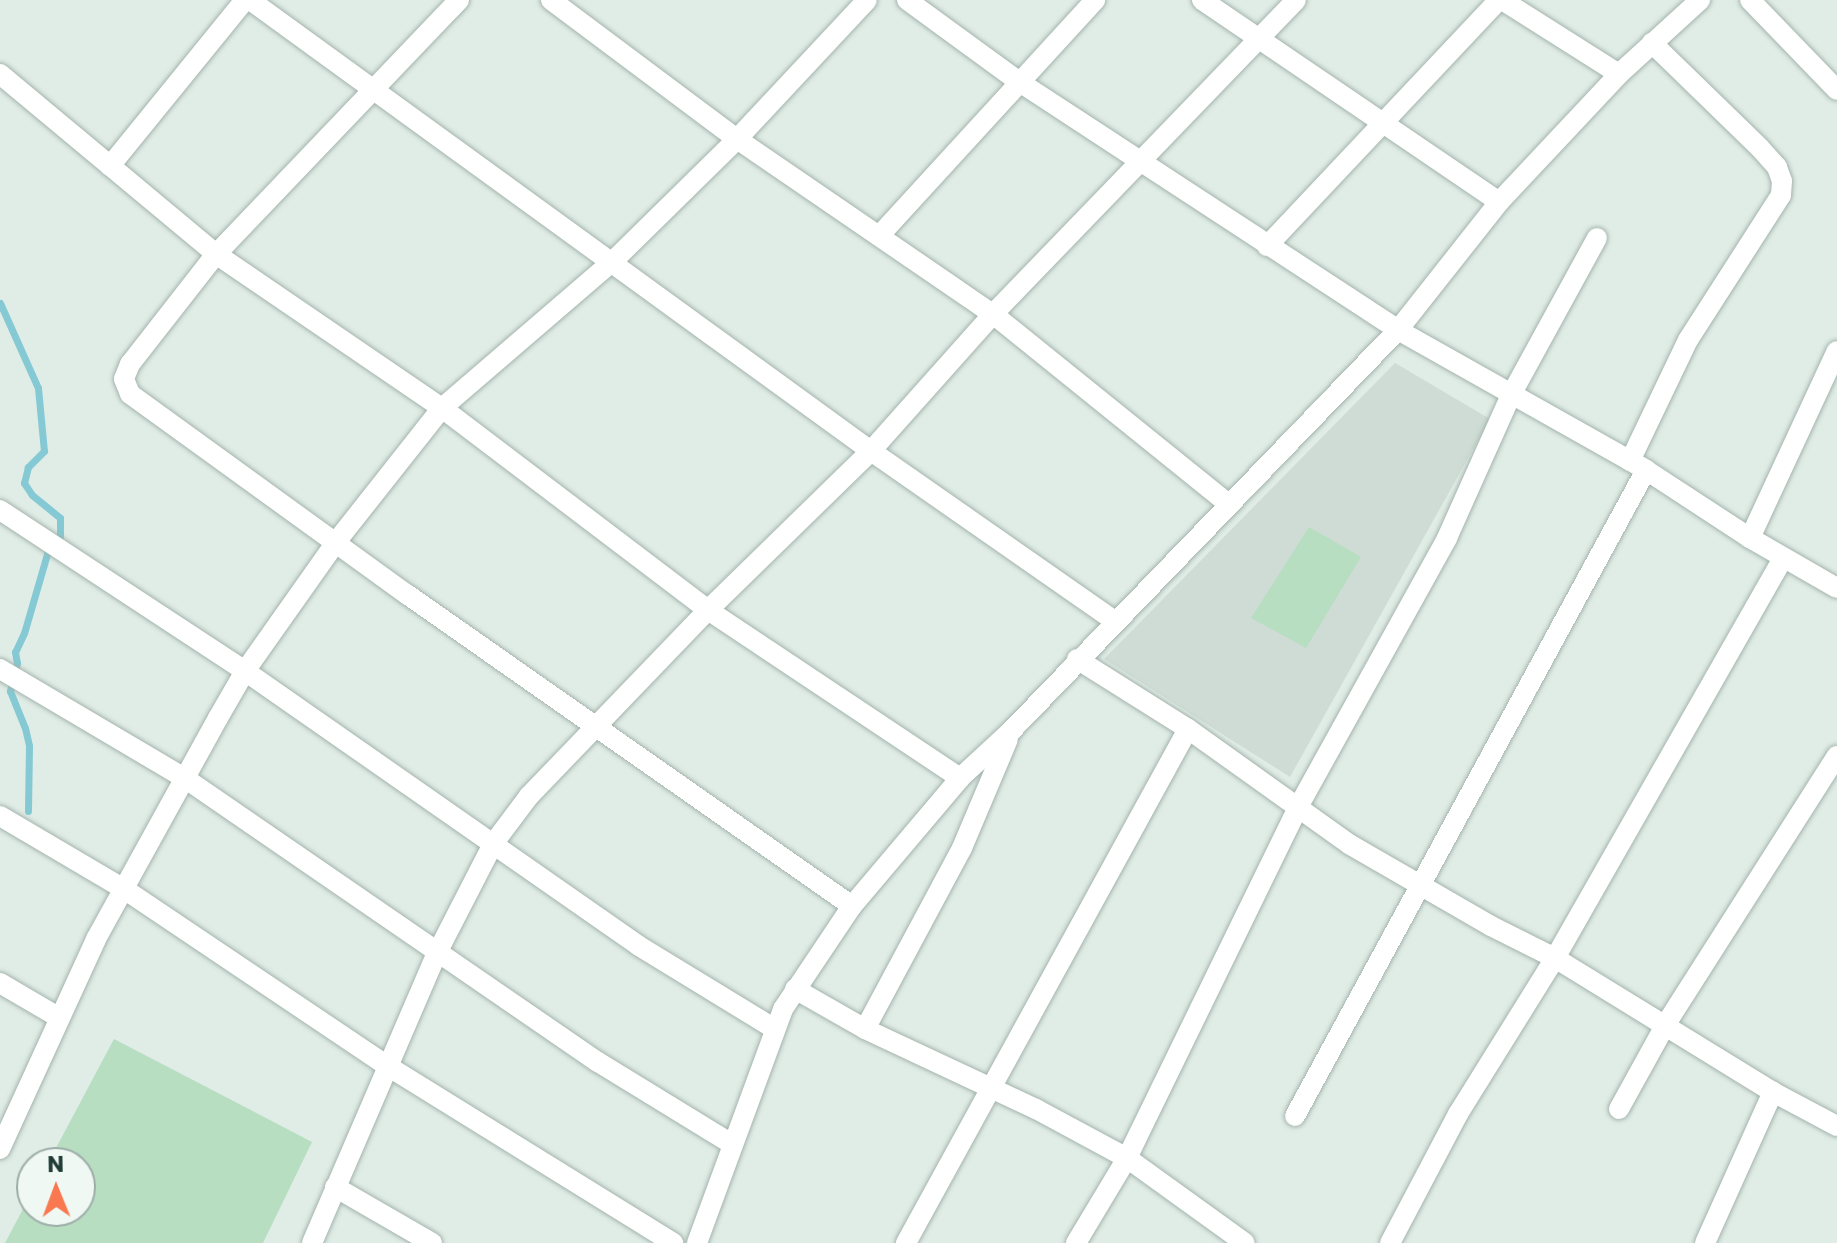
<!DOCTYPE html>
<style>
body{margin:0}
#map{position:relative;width:1837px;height:1243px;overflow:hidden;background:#e0ece6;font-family:Poppins,sans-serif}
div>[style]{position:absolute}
.built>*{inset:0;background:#cedcd5}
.green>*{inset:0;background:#b7dec1}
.stream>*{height:7px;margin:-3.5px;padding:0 3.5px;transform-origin:3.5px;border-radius:3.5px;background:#84c9d4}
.roads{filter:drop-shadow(0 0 2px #a3b4ad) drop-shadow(0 0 2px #a3b4ad)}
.minor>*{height:20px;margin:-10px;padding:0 10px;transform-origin:10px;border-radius:10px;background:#fff}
span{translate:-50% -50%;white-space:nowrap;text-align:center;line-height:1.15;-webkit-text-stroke:6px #f0f8f4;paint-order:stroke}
.north{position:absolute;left:16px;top:1147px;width:80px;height:80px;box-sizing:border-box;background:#f0f8f4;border:2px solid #9dada8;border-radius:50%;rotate:359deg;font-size:22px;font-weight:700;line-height:32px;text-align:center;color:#203d35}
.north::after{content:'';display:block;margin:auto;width:28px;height:36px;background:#f97850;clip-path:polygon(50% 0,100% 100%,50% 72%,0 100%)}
</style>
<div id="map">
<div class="built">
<i style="clip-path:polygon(1395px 363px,1490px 419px,1290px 777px,1104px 659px)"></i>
</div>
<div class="green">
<i style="clip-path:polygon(1309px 527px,1361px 557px,1306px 648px,1251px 618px)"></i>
<i style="clip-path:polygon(114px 1039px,312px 1142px,263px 1243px,5px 1243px,32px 1192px,32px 1211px,80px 1211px,80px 1163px,48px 1163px)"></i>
</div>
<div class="stream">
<i style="left:0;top:303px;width:93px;rotate:65.9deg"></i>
<i style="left:38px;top:388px;width:63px;rotate:84.6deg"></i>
<i style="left:44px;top:451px;width:23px;rotate:135deg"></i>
<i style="left:28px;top:467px;width:16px;rotate:104deg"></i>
<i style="left:24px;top:483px;width:14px;rotate:56deg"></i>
<i style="left:32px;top:495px;width:36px;rotate:39deg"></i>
<i style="left:60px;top:518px;width:18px;rotate:90deg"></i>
<i style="left:60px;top:536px;width:22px;rotate:126deg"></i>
<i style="left:47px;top:554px;width:82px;rotate:106.2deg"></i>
<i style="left:24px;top:633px;width:21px;rotate:115deg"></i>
<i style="left:15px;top:652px;width:11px;rotate:80deg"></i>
<i style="left:17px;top:663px;width:29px;rotate:104deg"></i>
<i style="left:10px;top:691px;width:40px;rotate:68deg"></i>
<i style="left:25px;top:728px;width:18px;rotate:77deg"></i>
<i style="left:29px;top:746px;width:65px;rotate:90.9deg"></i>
</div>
<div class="roads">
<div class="minor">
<i style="left:250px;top:0;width:767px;rotate:35.99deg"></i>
<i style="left:871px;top:451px;width:297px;rotate:34.9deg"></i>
<i style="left:459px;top:0;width:352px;rotate:133.7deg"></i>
<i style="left:216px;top:254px;width:140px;rotate:128deg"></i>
<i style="left:130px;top:364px;width:16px;rotate:112deg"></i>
<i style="left:124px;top:379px;width:16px;rotate:68deg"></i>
<i style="left:130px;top:394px;width:343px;rotate:35.9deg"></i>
<i style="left:408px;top:595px;width:542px;rotate:35.01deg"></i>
<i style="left:551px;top:0;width:232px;rotate:36.8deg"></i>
<i style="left:737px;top:139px;width:310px;rotate:34.4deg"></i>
<i style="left:993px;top:314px;width:301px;rotate:38.9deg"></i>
<i style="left:907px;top:0;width:141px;rotate:36.1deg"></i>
<i style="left:1021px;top:83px;width:451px;rotate:33.2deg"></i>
<i style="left:1398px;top:330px;width:285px;rotate:29.4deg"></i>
<i style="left:1646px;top:470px;width:124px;rotate:33.2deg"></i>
<i style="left:1750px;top:538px;width:100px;rotate:29.9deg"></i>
<i style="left:1202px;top:0;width:359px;rotate:34.2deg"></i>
<i style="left:1502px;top:0;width:138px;rotate:32.3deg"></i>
<i style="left:1750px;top:0;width:125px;rotate:46deg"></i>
<i style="left:0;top:74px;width:281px;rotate:39.8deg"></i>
<i style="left:216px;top:254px;width:273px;rotate:34.3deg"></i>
<i style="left:442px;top:408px;width:334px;rotate:37.2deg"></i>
<i style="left:708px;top:610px;width:303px;rotate:33.7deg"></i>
<i style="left:110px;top:166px;width:214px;rotate:-50.9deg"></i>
<i style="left:879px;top:236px;width:320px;rotate:-47.5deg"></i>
<i style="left:1267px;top:246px;width:338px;rotate:-46.7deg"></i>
<i style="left:1630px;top:461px;width:134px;rotate:-64.4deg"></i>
<i style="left:1688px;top:340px;width:172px;rotate:-57.3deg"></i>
<i style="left:1781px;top:195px;width:14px;rotate:-86deg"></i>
<i style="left:1782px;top:181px;width:15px;rotate:-110deg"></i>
<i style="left:1777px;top:167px;width:25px;rotate:-132deg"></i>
<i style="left:1760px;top:148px;width:151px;rotate:-135.8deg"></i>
<i style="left:0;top:510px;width:293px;rotate:33.3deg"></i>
<i style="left:245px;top:671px;width:480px;rotate:34.9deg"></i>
<i style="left:639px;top:946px;width:159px;rotate:31.4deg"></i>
<i style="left:1750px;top:538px;width:206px;rotate:-65.1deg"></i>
<i style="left:1077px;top:659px;width:131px;rotate:32.2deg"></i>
<i style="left:1188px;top:729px;width:198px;rotate:35.5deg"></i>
<i style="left:1349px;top:844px;width:164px;rotate:30deg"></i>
<i style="left:1491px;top:926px;width:72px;rotate:26.6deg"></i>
<i style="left:1555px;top:958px;width:256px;rotate:31.6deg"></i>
<i style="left:1773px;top:1092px;width:72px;rotate:28deg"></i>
<i style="left:0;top:669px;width:216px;rotate:30.6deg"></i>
<i style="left:186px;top:779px;width:500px;rotate:34.5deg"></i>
<i style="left:598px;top:1062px;width:157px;rotate:31.5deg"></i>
<i style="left:0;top:816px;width:144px;rotate:30.5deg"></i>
<i style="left:124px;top:889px;width:316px;rotate:33.9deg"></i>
<i style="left:386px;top:1065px;width:338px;rotate:31.8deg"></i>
<i style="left:0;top:983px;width:67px;rotate:30.4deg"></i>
<i style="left:795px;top:989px;width:81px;rotate:29.7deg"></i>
<i style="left:865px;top:1029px;width:189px;rotate:25.1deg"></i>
<i style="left:1036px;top:1109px;width:103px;rotate:28.3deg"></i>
<i style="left:1127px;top:1158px;width:145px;rotate:35.8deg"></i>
<i style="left:865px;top:1029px;width:205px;rotate:-61.8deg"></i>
<i style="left:962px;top:848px;width:118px;rotate:-67.1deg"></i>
<i style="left:1619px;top:1109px;width:97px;rotate:-61.1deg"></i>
<i style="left:1666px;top:1024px;width:318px;rotate:-57.5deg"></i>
<i style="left:1295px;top:1116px;width:735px;rotate:-61.48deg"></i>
<i style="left:0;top:1149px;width:231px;rotate:-65.4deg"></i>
<i style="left:96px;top:939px;width:252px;rotate:-61.1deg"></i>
<i style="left:218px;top:718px;width:54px;rotate:-60.1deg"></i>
<i style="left:245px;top:671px;width:158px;rotate:-54.8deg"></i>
<i style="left:336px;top:542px;width:171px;rotate:-51.7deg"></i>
<i style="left:442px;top:408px;width:225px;rotate:-40.7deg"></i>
<i style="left:613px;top:261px;width:174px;rotate:-44.5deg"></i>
<i style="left:737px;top:139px;width:190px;rotate:-46.9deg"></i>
<i style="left:335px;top:1187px;width:112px;rotate:30deg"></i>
<i style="left:312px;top:1243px;width:316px;rotate:-66.7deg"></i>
<i style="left:437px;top:953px;width:123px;rotate:-62.8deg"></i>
<i style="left:493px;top:844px;width:60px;rotate:-53.1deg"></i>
<i style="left:529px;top:796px;width:258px;rotate:-46.1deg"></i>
<i style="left:708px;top:610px;width:228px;rotate:-44.3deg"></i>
<i style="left:871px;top:451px;width:183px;rotate:-48.3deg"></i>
<i style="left:993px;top:314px;width:436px;rotate:-46deg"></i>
<i style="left:697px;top:1243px;width:249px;rotate:-69.8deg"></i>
<i style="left:783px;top:1009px;width:124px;rotate:-56.2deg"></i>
<i style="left:852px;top:906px;width:167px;rotate:-49.8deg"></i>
<i style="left:960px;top:778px;width:71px;rotate:-42.7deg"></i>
<i style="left:1012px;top:730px;width:556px;rotate:-46.02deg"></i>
<i style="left:1398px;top:330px;width:163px;rotate:-51.7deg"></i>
<i style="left:1499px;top:202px;width:175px;rotate:-46.8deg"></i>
<i style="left:1619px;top:74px;width:110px;rotate:-42.4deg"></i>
<i style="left:906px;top:1243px;width:586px;rotate:-61.25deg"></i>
<i style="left:1076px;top:1243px;width:99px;rotate:-59deg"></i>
<i style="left:1127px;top:1158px;width:388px;rotate:-64deg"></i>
<i style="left:1297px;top:809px;width:310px;rotate:-61deg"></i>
<i style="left:1447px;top:538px;width:157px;rotate:-65.9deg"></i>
<i style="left:1511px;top:395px;width:179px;rotate:-61.3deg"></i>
<i style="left:1390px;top:1243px;width:146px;rotate:-62.2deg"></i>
<i style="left:1458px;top:1114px;width:184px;rotate:-58.1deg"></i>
<i style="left:1555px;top:958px;width:460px;rotate:-60.3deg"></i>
<i style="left:1705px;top:1243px;width:166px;rotate:-65.8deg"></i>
</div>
</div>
<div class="north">N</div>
</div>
